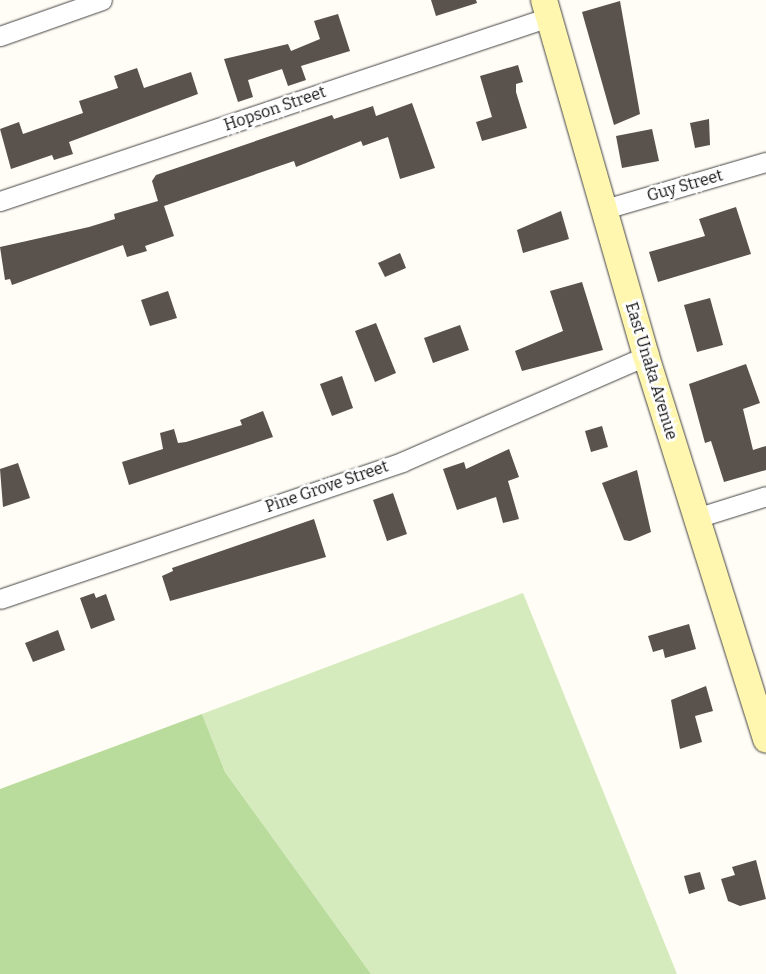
<!DOCTYPE html>
<style>
body{margin:0}
#map{position:relative;width:766px;height:974px;overflow:hidden;background:#fffdf5;font-family:Bitter,serif}
div>[style]{position:absolute}
.green>*{inset:0;background:#d5ebbd}
.forest>*{inset:0;background:#b9dc9c}
.building>*{inset:0;background:#5a524d}
.roads{filter:drop-shadow(0 0 1px #444) drop-shadow(0 0 1px #444)}
.street>*{height:19px;margin:-9.5px;padding:0 9.5px;transform-origin:9.5px;border-radius:9.5px;background:#fff}
.secondary>*{height:26px;margin:-13px;padding:0 13px;transform-origin:13px;border-radius:13px;background:#fff6b0}
span{translate:-50% -50%;white-space:nowrap;text-align:center;line-height:1.15;-webkit-text-stroke:5px #fff;paint-order:stroke}
.street-label{font-size:16px;color:#111}
</style>
<div id="map">
<div class="green">
<i style="clip-path:polygon(523px 593px,677px 974px,371px 974px,225px 772px,202px 714px)"></i>
</div>
<div class="forest">
<i style="clip-path:polygon(202px 714px,225px 772px,371px 974px,0 974px,0 789px)"></i>
</div>
<div class="building">
<i style="clip-path:polygon(431px 0,476px 0,477px 3px,436px 16px)"></i>
<i style="clip-path:polygon(620px 1px,640px 114px,614px 125px,582px 12px)"></i>
<i style="clip-path:polygon(338px 14px,350px 51px,301px 66px,306px 80px,288px 86px,282px 69px,248px 80px,253px 97px,238px 102px,224px 59px,288px 44px,291px 51px,320px 39px,314px 21px)"></i>
<i style="clip-path:polygon(518px 65px,523px 82px,516px 84px,516px 92px,527px 128px,482px 141px,476px 122px,492px 117px,480px 76px)"></i>
<i style="clip-path:polygon(137px 68px,144px 88px,191px 72px,198px 94px,69px 142px,73px 154px,54px 160px,52px 155px,11px 169px,0 129px,19px 122px,23px 134px,83px 113px,79px 101px,118px 88px,114px 76px)"></i>
<i style="clip-path:polygon(412px 103px,435px 168px,400px 179px,388px 137px,363px 146px,361px 141px,296px 167px,294px 161px,164px 206px,174px 236px,145px 246px,147px 251px,127px 257px,123px 245px,12px 285px,10px 279px,5px 280px,0 247px,89px 227px,115px 219px,114px 214px,158px 201px,152px 181px,156px 175px,332px 115px,334px 119px,373px 106px,376px 116px)"></i>
<i style="clip-path:polygon(709px 119px,710px 145px,695px 148px,690px 123px)"></i>
<i style="clip-path:polygon(652px 129px,659px 161px,622px 168px,616px 136px)"></i>
<i style="clip-path:polygon(736px 207px,751px 254px,658px 282px,649px 252px,705px 236px,699px 219px)"></i>
<i style="clip-path:polygon(561px 211px,569px 239px,523px 253px,517px 230px)"></i>
<i style="clip-path:polygon(400px 253px,406px 268px,385px 277px,378px 263px)"></i>
<i style="clip-path:polygon(582px 282px,603px 350px,522px 371px,515px 351px,563px 331px,550px 291px)"></i>
<i style="clip-path:polygon(168px 291px,177px 318px,150px 326px,141px 300px)"></i>
<i style="clip-path:polygon(710px 298px,723px 345px,697px 352px,684px 305px)"></i>
<i style="clip-path:polygon(376px 323px,396px 373px,375px 382px,355px 331px)"></i>
<i style="clip-path:polygon(460px 325px,469px 350px,433px 363px,424px 338px)"></i>
<i style="clip-path:polygon(746px 364px,760px 403px,743px 409px,753px 450px,766px 446px,766px 470px,724px 482px,711px 441px,705px 443px,689px 384px)"></i>
<i style="clip-path:polygon(342px 376px,353px 408px,332px 416px,320px 384px)"></i>
<i style="clip-path:polygon(263px 411px,273px 437px,129px 485px,122px 462px,163px 449px,160px 433px,174px 429px,178px 443px,186px 442px,242px 425px,240px 420px)"></i>
<i style="clip-path:polygon(602px 426px,608px 447px,591px 452px,585px 431px)"></i>
<i style="clip-path:polygon(509px 449px,519px 477px,508px 481px,519px 519px,503px 523px,496px 497px,457px 510px,443px 469px,464px 462px,466px 469px)"></i>
<i style="clip-path:polygon(18px 463px,30px 498px,3px 507px,0 469px)"></i>
<i style="clip-path:polygon(637px 470px,651px 532px,630px 541px,624px 540px,602px 483px)"></i>
<i style="clip-path:polygon(393px 493px,407px 534px,387px 541px,373px 500px)"></i>
<i style="clip-path:polygon(314px 519px,326px 557px,170px 601px,162px 576px,173px 571px,172px 568px)"></i>
<i style="clip-path:polygon(94px 593px,96px 598px,106px 594px,115px 620px,91px 629px,80px 598px)"></i>
<i style="clip-path:polygon(689px 624px,696px 649px,665px 658px,663px 649px,653px 652px,648px 636px)"></i>
<i style="clip-path:polygon(58px 630px,65px 650px,33px 662px,25px 643px)"></i>
<i style="clip-path:polygon(706px 686px,713px 711px,695px 716px,702px 742px,680px 749px,671px 700px)"></i>
<i style="clip-path:polygon(756px 860px,766px 899px,740px 906px,728px 901px,721px 879px,735px 875px,732px 867px)"></i>
<i style="clip-path:polygon(700px 872px,705px 889px,689px 894px,684px 876px)"></i>
</div>
<div class="roads">
<div class="street">
<i style="left:0;top:36px;width:108px;rotate:-19.4deg"></i>
<i style="left:0;top:201px;width:579px;rotate:-18.53deg"></i>
<i style="left:605px;top:209px;width:168px;rotate:-16.3deg"></i>
<i style="left:696px;top:518px;width:73px;rotate:-17.4deg"></i>
<i style="left:0;top:599px;width:425px;rotate:-18.8deg"></i>
<i style="left:402px;top:462px;width:266px;rotate:-23.5deg"></i>
</div>
<div class="secondary">
<i style="left:544px;top:0;width:370px;rotate:74deg"></i>
<i style="left:646px;top:356px;width:402px;rotate:72.6deg"></i>
</div>
</div>
<div class="street-label">
<span style="left:275px;top:109px;rotate:-19deg">Hopson Street</span>
<span style="left:685px;top:186px;rotate:-16deg">Guy Street</span>
<span style="left:651px;top:371px;rotate:73deg">East Unaka Avenue</span>
<span style="left:327px;top:487px;rotate:-19deg">Pine Grove Street</span>
</div>
</div>
